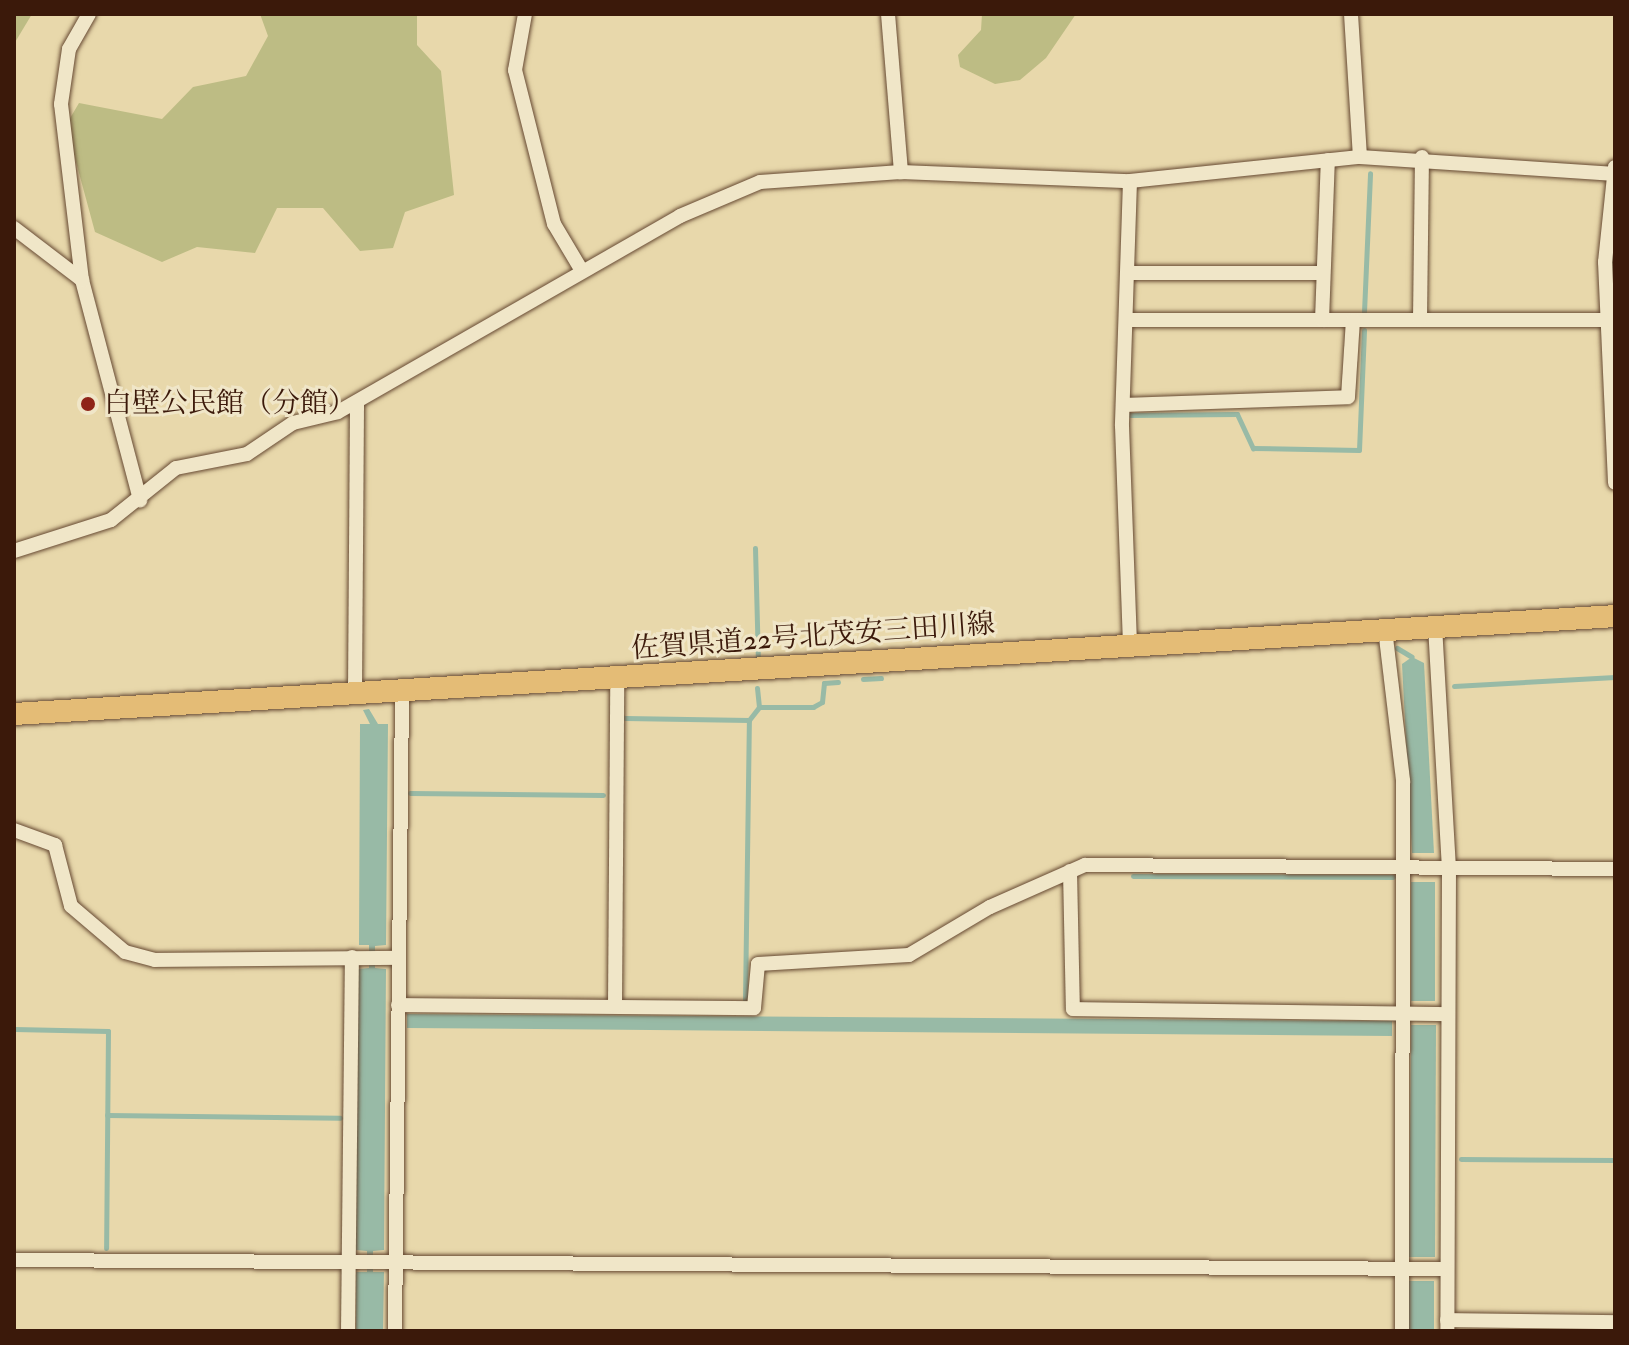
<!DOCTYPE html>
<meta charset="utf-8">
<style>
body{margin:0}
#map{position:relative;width:1629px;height:1345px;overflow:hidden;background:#e8d8ab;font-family:"IM FELL Double Pica","Noto Serif JP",serif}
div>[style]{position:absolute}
.green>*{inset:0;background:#bdbc84}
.water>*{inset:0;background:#98baa6}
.stream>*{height:5px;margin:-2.5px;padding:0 2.5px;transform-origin:2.5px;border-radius:2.5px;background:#98baa6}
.roads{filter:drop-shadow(0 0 2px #664932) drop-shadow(0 0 2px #664932)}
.street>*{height:14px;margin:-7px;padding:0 7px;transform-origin:7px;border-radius:7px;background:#f0e6c8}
.primary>*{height:22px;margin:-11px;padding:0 11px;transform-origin:11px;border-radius:11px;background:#e4bc76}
.dots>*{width:22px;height:22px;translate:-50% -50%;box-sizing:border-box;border:4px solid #f0e6c8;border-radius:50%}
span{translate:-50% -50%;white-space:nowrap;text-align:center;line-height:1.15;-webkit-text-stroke:6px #f0e6c8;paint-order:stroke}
.poi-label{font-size:28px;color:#3b190a}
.left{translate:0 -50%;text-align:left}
.street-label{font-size:28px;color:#3b190a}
.frame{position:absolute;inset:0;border:16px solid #3b190a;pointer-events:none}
</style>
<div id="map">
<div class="green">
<i style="clip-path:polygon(14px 14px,32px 14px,14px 44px)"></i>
<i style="clip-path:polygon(260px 14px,417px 14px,417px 45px,441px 71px,454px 195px,405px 212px,393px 248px,360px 251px,323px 208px,277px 208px,255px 253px,197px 247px,162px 262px,95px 232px,66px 125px,79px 103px,162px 119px,193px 87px,246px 76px,268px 36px)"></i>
<i style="clip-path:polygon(982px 14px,1076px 14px,1046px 58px,1020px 80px,995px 84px,960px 67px,958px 55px,981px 30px)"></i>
</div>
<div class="water">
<i style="clip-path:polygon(1412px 657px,1424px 663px,1434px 853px,1412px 853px,1402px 664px)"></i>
<i style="clip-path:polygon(369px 709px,378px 724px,388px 724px,386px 945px,375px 946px,375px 968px,386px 969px,384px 1250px,373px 1251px,373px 1272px,384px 1272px,383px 1331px,356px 1331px,356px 1272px,367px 1272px,367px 1251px,356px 1250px,358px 969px,369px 968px,369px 945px,359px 945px,360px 724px,370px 724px,363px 710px)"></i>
<i style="clip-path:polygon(1411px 882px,1435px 882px,1435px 1001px,1411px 1001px)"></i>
<i style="clip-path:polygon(407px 1014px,1392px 1021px,1392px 1036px,407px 1028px)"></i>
<i style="clip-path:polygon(1411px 1025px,1436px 1025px,1435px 1257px,1409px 1257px)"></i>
<i style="clip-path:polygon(1409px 1281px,1434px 1281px,1434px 1331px,1409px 1331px)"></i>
</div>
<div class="stream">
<i style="left:1614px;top:246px;width:64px;rotate:89.1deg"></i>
<i style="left:1364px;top:312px;width:139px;rotate:-87.5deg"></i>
<i style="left:1130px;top:415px;width:107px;rotate:-0.5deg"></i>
<i style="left:1237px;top:414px;width:38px;rotate:65deg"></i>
<i style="left:1253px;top:448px;width:106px;rotate:1.1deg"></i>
<i style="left:1359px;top:450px;width:120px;rotate:-87.6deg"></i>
<i style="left:755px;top:548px;width:111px;rotate:88.5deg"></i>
<i style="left:1397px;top:648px;width:17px;rotate:31deg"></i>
<i style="left:863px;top:679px;width:18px;rotate:-3deg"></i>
<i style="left:1454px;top:686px;width:161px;rotate:-3.2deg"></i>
<i style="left:759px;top:707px;width:54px"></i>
<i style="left:813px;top:707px;width:10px;rotate:-29deg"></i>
<i style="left:822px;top:702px;width:19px;rotate:-84deg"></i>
<i style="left:824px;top:683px;width:14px;rotate:-4deg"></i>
<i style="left:625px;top:718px;width:124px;rotate:0.9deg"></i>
<i style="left:410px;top:793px;width:193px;rotate:0.6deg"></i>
<i style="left:1133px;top:876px;width:260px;rotate:0.2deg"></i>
<i style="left:745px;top:1000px;width:280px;rotate:-89.2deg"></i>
<i style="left:749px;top:720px;width:16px;rotate:-52deg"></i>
<i style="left:759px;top:707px;width:19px;rotate:-96deg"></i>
<i style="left:14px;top:1029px;width:94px;rotate:1.2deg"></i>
<i style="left:108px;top:1031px;width:217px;rotate:90.5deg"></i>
<i style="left:107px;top:1115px;width:233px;rotate:0.7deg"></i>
<i style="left:1461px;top:1159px;width:154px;rotate:0.4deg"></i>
</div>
<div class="roads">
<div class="street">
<i style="left:89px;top:14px;width:40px;rotate:119.7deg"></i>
<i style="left:69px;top:49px;width:56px;rotate:98.3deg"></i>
<i style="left:61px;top:104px;width:177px;rotate:83.2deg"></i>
<i style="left:82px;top:280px;width:228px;rotate:75.2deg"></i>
<i style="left:525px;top:14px;width:57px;rotate:100.1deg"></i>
<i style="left:515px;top:70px;width:159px;rotate:75.8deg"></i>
<i style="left:554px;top:224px;width:55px;rotate:59.2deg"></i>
<i style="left:888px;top:14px;width:159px;rotate:85.3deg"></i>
<i style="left:1351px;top:14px;width:143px;rotate:86.4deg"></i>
<i style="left:1615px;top:167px;width:96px;rotate:96deg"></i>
<i style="left:1605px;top:262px;width:221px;rotate:87.4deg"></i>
<i style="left:1130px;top:181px;width:245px;rotate:91.9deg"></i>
<i style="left:1122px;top:426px;width:220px;rotate:87.9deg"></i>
<i style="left:14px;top:228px;width:86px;rotate:37.4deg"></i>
<i style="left:1131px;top:273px;width:192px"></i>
<i style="left:1129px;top:320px;width:479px"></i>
<i style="left:1322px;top:320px;width:160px;rotate:-87.9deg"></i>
<i style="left:1420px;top:320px;width:163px;rotate:-89.3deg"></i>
<i style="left:1123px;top:405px;width:225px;rotate:-2deg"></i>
<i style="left:1348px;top:397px;width:77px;rotate:-86.3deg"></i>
<i style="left:14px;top:551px;width:102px;rotate:-17.7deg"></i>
<i style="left:111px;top:520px;width:83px;rotate:-38.7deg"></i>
<i style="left:176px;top:468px;width:72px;rotate:-11.2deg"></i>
<i style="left:247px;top:454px;width:55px;rotate:-34deg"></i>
<i style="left:293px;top:423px;width:46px;rotate:-13.7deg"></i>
<i style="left:338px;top:412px;width:394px;rotate:-29.8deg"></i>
<i style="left:680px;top:216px;width:87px;rotate:-23deg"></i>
<i style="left:760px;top:182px;width:141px;rotate:-4.1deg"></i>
<i style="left:901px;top:172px;width:229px;rotate:2.3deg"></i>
<i style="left:1130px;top:181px;width:231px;rotate:-6deg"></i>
<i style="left:1360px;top:157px;width:256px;rotate:3.8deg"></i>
<i style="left:1435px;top:626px;width:242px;rotate:86.7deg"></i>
<i style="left:1449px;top:868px;width:463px;rotate:90.2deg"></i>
<i style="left:1385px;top:629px;width:153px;rotate:83.2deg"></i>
<i style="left:1403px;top:781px;width:550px;rotate:90.1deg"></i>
<i style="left:355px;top:693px;width:291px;rotate:-89.6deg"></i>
<i style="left:14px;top:830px;width:44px;rotate:20.1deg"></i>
<i style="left:55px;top:845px;width:63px;rotate:75.3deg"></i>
<i style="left:71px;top:906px;width:71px;rotate:40.4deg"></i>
<i style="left:125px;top:952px;width:31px;rotate:15deg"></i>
<i style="left:155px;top:960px;width:244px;rotate:-0.5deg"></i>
<i style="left:1070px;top:871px;width:138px;rotate:88.8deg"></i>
<i style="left:1073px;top:1009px;width:375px;rotate:0.8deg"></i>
<i style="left:398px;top:1005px;width:356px;rotate:0.5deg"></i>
<i style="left:754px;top:1008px;width:44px;rotate:-84.8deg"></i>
<i style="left:758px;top:964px;width:151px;rotate:-3.4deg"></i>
<i style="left:909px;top:955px;width:94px;rotate:-30.7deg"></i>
<i style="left:990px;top:907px;width:104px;rotate:-23.9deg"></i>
<i style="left:1085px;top:865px;width:530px;rotate:0.43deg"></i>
<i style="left:615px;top:1006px;width:327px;rotate:-89.6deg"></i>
<i style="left:14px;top:1260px;width:1432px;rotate:0.36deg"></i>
<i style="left:1447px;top:1320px;width:168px;rotate:0.7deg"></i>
<i style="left:348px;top:1331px;width:374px;rotate:-89.4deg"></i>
<i style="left:395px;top:1331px;width:639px;rotate:-89.37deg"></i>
</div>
<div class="primary">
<i style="left:14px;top:714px;width:1604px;rotate:-3.5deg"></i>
</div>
</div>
<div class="dots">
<i style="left:88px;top:404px;background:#8f2418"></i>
</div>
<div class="poi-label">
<span class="left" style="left:104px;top:404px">白壁公民館（分館）</span>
</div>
<div class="street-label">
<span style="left:813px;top:637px;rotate:-4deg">佐賀県道22号北茂安三田川線</span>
</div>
<div class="frame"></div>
</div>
